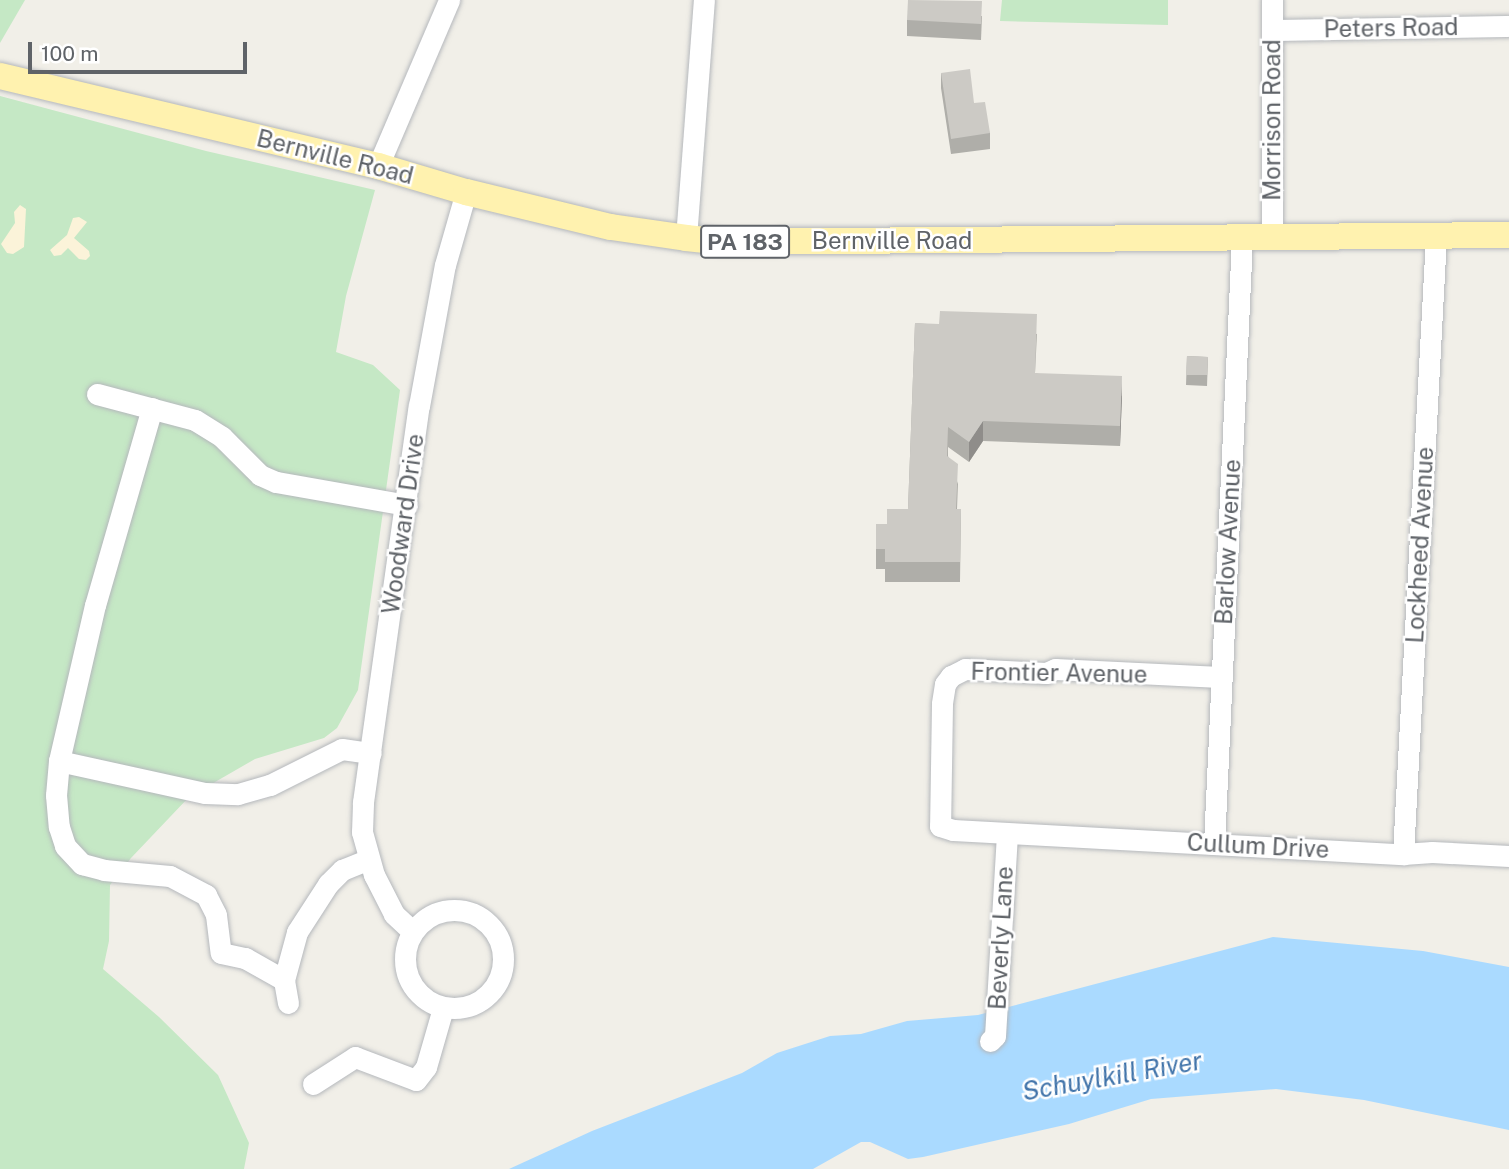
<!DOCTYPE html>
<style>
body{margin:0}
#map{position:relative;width:1509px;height:1169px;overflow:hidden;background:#f1efe8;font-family:"Public Sans",sans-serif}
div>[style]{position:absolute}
.green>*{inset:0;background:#c5e8c5}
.sand>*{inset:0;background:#fbf3d9}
.water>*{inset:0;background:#aadaff}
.roads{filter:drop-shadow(0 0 2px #b5b8bc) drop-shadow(0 0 2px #b5b8bc)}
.minor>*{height:21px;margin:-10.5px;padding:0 10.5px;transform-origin:10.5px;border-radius:10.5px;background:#fff}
.minor>.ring{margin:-10.5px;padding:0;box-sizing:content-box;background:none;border:21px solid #fff;border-radius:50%}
.major>*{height:26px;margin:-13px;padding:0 13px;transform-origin:13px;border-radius:13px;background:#fff2af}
.wall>*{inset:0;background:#afaea9}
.shaded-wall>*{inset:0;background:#8f8d8a}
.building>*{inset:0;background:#cccac5}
span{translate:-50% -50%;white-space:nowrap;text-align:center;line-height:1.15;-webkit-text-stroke:5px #fff;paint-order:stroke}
.shield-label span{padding:2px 5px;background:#fff;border:2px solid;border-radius:5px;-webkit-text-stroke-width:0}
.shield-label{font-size:23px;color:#5f6368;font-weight:700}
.street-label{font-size:24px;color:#5f6368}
.water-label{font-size:26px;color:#4174aa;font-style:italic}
.scale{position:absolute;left:28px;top:42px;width:219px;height:32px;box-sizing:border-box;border:4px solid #5f6368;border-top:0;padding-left:9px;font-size:21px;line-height:24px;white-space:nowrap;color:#5f6368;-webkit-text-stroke:5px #fff;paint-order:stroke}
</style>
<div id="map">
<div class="green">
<i style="clip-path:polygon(0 0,25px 0,0 43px)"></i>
<i style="clip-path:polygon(1002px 0,1168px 0,1168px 25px,1000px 21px)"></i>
<i style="clip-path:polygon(0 96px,206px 151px,375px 190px,346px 296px,336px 352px,373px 365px,400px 390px,358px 690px,337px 728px,324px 738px,255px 759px,189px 797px,131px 858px,110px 885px,109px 941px,103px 969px,159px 1017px,218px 1075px,249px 1143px,244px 1169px,0 1169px)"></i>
</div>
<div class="sand">
<i style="clip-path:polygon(20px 205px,26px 209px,24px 247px,13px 254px,7px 253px,1px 244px,15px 223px,14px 212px)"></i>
<i style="clip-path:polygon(79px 217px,87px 222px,74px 238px,89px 251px,90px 256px,86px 260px,79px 259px,68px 248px,61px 255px,54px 256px,50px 250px,67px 235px,73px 218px)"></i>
</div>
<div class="water">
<i style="clip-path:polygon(1273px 937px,1423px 951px,1509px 967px,1509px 1130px,1364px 1100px,1276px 1089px,1151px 1099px,1069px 1124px,923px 1157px,908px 1159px,870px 1142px,861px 1142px,813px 1169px,509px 1169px,592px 1131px,742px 1073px,777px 1053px,830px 1036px,861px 1034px,907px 1021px,978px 1015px)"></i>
</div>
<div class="roads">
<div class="minor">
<i style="left:1272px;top:0;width:239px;rotate:90deg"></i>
<i style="left:1272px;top:30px;width:237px;rotate:-1deg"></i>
<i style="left:378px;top:166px;width:181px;rotate:-66.8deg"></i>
<i style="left:686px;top:238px;width:239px;rotate:-85.7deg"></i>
<i style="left:97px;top:394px;width:101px;rotate:14.9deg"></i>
<i style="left:195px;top:420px;width:32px;rotate:32deg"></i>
<i style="left:222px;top:437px;width:54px;rotate:45deg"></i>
<i style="left:260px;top:475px;width:17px;rotate:24deg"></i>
<i style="left:276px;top:482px;width:133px;rotate:10deg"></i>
<i style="left:152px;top:408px;width:205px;rotate:106.1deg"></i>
<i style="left:95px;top:605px;width:160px;rotate:103deg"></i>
<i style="left:59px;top:761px;width:34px;rotate:95deg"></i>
<i style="left:56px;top:795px;width:32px;rotate:85deg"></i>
<i style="left:59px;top:827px;width:20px;rotate:72deg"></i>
<i style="left:65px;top:846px;width:25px;rotate:47deg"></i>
<i style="left:82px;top:864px;width:23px;rotate:15deg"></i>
<i style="left:104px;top:870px;width:66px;rotate:5.2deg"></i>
<i style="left:170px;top:876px;width:41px;rotate:27.8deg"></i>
<i style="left:206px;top:895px;width:22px;rotate:63deg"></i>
<i style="left:216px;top:915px;width:38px;rotate:83deg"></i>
<i style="left:221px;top:953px;width:25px;rotate:12deg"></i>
<i style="left:245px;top:958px;width:45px;rotate:29.4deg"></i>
<i style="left:1220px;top:677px;width:165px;rotate:-177.2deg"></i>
<i style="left:1055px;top:669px;width:10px;rotate:156deg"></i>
<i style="left:1046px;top:673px;width:81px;rotate:-177.2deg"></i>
<i style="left:965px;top:669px;width:16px;rotate:153deg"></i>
<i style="left:951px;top:676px;width:10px;rotate:127deg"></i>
<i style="left:945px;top:684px;width:20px;rotate:99deg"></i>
<i style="left:942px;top:704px;width:122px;rotate:90.9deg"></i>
<i style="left:940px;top:826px;width:14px;rotate:17deg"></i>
<i style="left:953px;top:830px;width:451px;rotate:3.1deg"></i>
<i style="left:1403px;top:854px;width:29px;rotate:-4deg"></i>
<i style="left:1432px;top:852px;width:77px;rotate:3deg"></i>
<i style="left:59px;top:761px;width:149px;rotate:12.4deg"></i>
<i style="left:205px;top:793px;width:33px;rotate:2deg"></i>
<i style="left:238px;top:794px;width:33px;rotate:-16deg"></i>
<i style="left:270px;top:785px;width:80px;rotate:-26.6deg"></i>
<i style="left:342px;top:749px;width:29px;rotate:8deg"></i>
<i style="left:1214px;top:844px;width:606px;rotate:-87.35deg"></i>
<i style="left:1403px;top:854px;width:619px;rotate:-86.94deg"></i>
<i class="ring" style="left:405px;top:910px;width:77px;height:77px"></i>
<i style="left:412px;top:931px;width:25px;rotate:-137deg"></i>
<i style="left:394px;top:914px;width:44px;rotate:-117.1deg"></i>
<i style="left:374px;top:875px;width:45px;rotate:-105.6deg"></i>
<i style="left:362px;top:832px;width:30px;rotate:-88deg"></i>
<i style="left:363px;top:802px;width:400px;rotate:-82deg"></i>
<i style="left:419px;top:406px;width:143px;rotate:-79.6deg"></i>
<i style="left:445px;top:265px;width:76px;rotate:-74deg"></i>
<i style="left:288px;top:1003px;width:23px;rotate:-100deg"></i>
<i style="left:284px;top:980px;width:50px;rotate:-74.8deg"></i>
<i style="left:297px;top:932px;width:57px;rotate:-57.1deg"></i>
<i style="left:328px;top:884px;width:20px;rotate:-45deg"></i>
<i style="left:342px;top:870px;width:29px;rotate:-22deg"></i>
<i style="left:990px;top:1041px;width:7px;rotate:-45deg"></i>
<i style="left:995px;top:1036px;width:203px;rotate:-86.6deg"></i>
<i style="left:313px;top:1084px;width:50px;rotate:-32.7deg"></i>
<i style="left:355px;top:1057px;width:65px;rotate:20.7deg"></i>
<i style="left:416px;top:1080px;width:16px;rotate:-52deg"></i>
<i style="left:426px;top:1067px;width:61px;rotate:-73.9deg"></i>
</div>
<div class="major">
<i style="left:0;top:76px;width:389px;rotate:13.4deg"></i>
<i style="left:378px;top:166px;width:92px;rotate:16.5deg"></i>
<i style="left:466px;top:192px;width:149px;rotate:13.6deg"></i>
<i style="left:611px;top:227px;width:76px;rotate:8.3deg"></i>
<i style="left:686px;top:238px;width:36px;rotate:6deg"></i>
<i style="left:722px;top:242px;width:787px;rotate:-0.51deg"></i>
</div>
</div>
<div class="wall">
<i style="clip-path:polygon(982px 16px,981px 40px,907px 36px,907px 20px)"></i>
<i style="clip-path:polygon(941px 73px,974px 103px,990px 133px,990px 149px,951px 154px,941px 88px)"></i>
<i style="clip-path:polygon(915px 323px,1037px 334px,1035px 373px,1122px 396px,1120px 446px,983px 441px,969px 462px,948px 447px,948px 456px,958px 484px,957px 509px,961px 509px,960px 582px,885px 582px,885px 569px,876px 569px,876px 524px,887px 524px,908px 509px)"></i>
<i style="clip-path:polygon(1187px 356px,1208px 357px,1207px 386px,1186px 385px)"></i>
</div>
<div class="shaded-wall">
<i style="clip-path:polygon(1122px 376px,1122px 396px,1120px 446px,1120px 426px)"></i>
<i style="clip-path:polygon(983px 421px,983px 441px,969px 462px,969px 442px)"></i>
</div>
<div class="building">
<i style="clip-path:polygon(908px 0,982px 1px,981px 24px,907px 20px)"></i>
<i style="clip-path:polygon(970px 69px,974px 103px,985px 102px,990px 133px,951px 139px,941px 73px)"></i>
<i style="clip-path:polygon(940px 311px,1037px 314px,1035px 373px,1122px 376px,1120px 426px,983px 421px,969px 442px,948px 427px,947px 456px,958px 464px,956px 509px,961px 509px,960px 562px,885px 562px,885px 549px,876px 549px,876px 524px,887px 524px,887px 509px,908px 509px,915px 323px,939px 324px)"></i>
<i style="clip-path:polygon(1187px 356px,1208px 357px,1207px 375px,1186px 375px)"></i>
</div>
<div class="shield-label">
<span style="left:745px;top:242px">PA 183</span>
</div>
<div class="street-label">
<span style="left:1391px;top:28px;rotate:-1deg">Peters Road</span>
<span style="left:1272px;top:120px;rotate:-90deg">Morrison Road</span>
<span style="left:335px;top:157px;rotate:14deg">Bernville Road</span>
<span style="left:892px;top:241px">Bernville Road</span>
<span style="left:403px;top:524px;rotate:-82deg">Woodward Drive</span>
<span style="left:1228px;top:542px;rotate:-87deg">Barlow Avenue</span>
<span style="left:1420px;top:545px;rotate:-87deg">Lockheed Avenue</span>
<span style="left:1059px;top:673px;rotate:1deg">Frontier Avenue</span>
<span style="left:1258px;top:846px;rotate:3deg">Cullum Drive</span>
<span style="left:1001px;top:938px;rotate:-87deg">Beverly Lane</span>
</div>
<div class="water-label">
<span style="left:1112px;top:1076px;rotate:-10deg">Schuylkill River</span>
</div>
<div class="scale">100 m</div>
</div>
